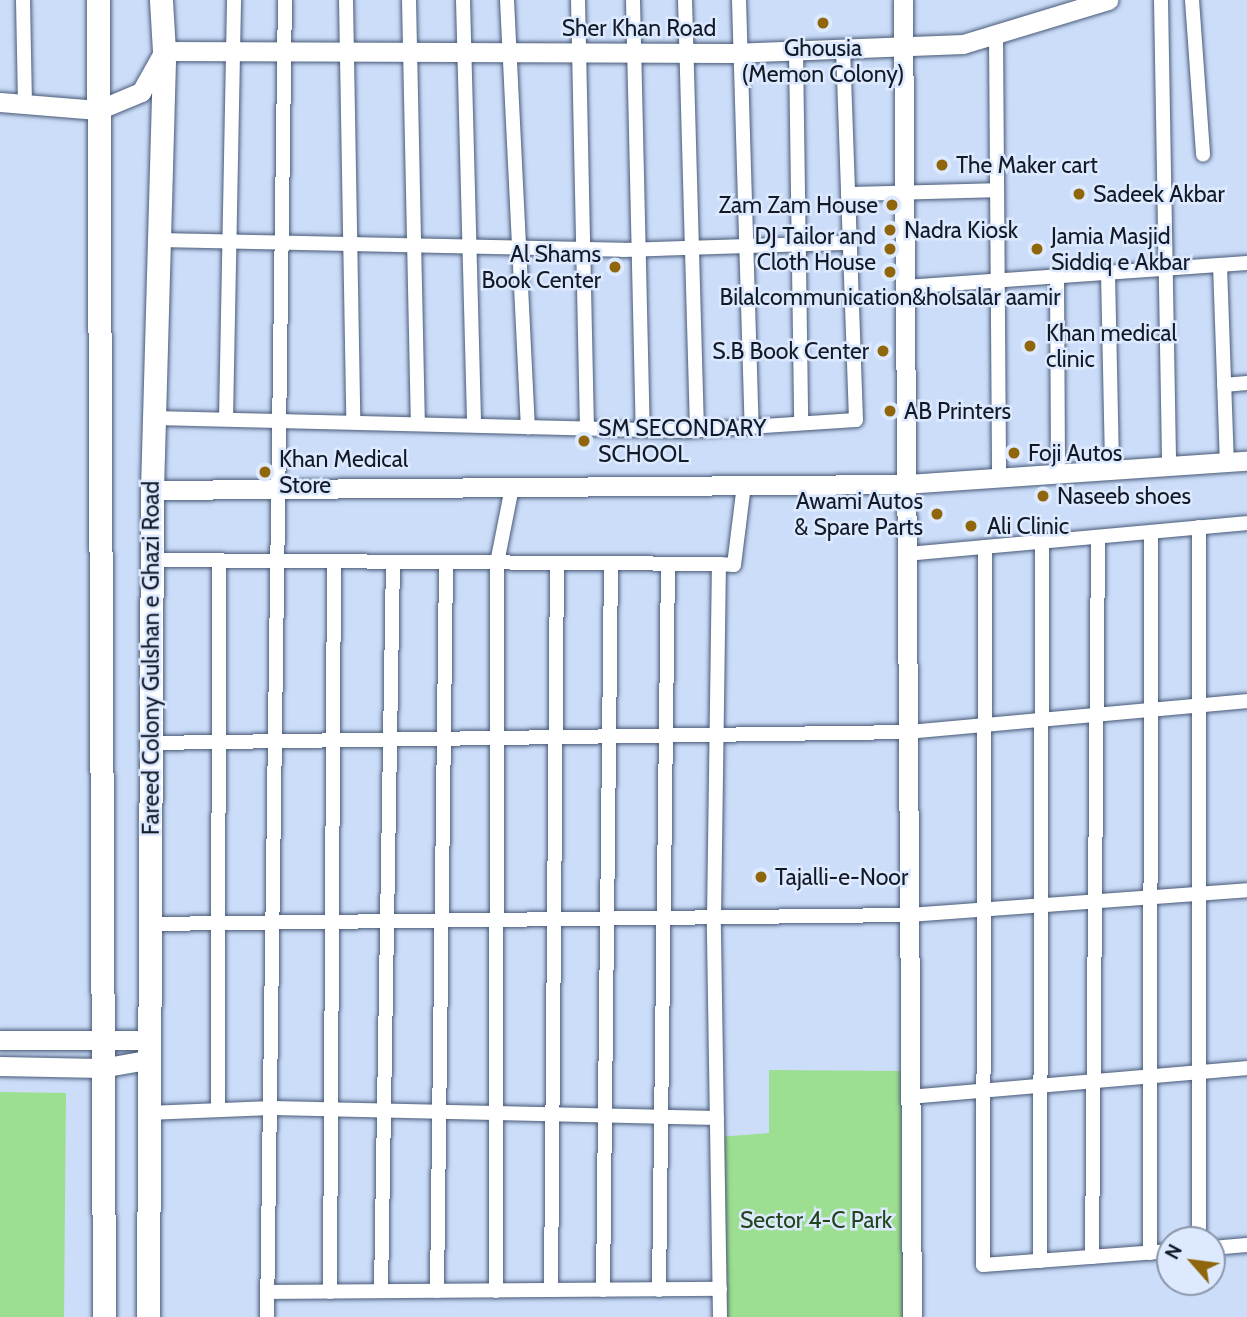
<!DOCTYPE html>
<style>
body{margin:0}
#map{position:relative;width:1247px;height:1317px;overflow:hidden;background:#cbddf9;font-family:Cabin,sans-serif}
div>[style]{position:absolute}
.green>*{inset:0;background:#9ddf90}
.roads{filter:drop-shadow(0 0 2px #485a77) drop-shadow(0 0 2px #485a77)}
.street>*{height:14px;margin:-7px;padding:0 7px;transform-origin:7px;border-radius:7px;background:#fff}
.secondary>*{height:19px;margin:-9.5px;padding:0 9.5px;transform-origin:9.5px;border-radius:9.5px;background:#fff}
.primary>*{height:23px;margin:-11.5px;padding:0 11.5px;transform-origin:11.5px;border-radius:11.5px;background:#fff}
.dots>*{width:19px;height:19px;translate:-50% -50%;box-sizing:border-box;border:4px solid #dce9ff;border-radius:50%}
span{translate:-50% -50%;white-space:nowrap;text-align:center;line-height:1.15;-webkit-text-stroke:5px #dce9ff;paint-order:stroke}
.street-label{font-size:23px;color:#131a27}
.poi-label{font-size:23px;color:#131a27}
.left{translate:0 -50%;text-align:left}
.right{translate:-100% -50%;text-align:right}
.park-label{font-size:23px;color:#22451b}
.north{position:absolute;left:1156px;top:1226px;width:70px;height:70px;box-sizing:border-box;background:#dce9ff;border:2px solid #8c96a9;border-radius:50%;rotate:298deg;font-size:19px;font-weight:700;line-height:28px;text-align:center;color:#131a27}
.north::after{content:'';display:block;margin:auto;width:24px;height:32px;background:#8f660c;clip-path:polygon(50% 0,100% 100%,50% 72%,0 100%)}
</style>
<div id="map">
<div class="green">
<i style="clip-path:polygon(769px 1070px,910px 1071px,912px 1317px,720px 1317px,717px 1137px,769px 1133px)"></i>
<i style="clip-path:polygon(0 1092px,66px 1093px,64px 1317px,0 1317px)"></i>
</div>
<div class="roads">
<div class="street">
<i style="left:23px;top:0;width:104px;rotate:88.9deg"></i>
<i style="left:346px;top:0;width:422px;rotate:89deg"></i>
<i style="left:409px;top:0;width:424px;rotate:88.8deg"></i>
<i style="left:463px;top:0;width:425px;rotate:88.5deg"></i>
<i style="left:507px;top:0;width:428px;rotate:87.2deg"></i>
<i style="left:578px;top:0;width:428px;rotate:88.8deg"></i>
<i style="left:633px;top:0;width:430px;rotate:88.7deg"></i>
<i style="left:685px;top:0;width:430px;rotate:88.4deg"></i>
<i style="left:739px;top:0;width:426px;rotate:88.3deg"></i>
<i style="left:1161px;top:0;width:467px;rotate:89deg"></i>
<i style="left:1192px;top:0;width:155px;rotate:85.9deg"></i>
<i style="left:996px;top:34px;width:444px;rotate:89.6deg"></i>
<i style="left:796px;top:50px;width:373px;rotate:89.2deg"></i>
<i style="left:848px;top:194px;width:149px;rotate:-1.5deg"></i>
<i style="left:159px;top:240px;width:464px;rotate:1.2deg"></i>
<i style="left:623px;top:250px;width:227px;rotate:-1.8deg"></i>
<i style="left:1220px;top:265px;width:198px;rotate:88deg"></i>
<i style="left:1108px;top:273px;width:198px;rotate:88.8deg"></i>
<i style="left:1057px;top:276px;width:198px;rotate:89.7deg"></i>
<i style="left:905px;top:287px;width:343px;rotate:-4deg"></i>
<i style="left:1224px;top:385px;width:23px;rotate:-5deg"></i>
<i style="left:154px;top:418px;width:533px;rotate:1.4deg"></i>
<i style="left:687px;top:431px;width:169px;rotate:-3.7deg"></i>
<i style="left:856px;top:420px;width:372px;rotate:-92deg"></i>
<i style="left:226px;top:419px;width:419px;rotate:-88.9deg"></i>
<i style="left:1199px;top:527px;width:713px;rotate:90deg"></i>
<i style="left:985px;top:547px;width:718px;rotate:90.16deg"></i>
<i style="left:983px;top:1265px;width:188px;rotate:-4.3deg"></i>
<i style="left:907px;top:554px;width:341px;rotate:-5.2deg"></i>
<i style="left:151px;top:560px;width:568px;rotate:0.4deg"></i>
<i style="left:150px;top:743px;width:758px;rotate:-0.83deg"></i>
<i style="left:908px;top:732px;width:340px;rotate:-5.2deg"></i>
<i style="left:148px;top:924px;width:761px;rotate:-0.68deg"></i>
<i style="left:909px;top:915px;width:339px;rotate:-4.2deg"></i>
<i style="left:910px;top:1097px;width:338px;rotate:-4.9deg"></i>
<i style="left:218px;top:1110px;width:549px;rotate:-89.9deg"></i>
<i style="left:147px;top:1113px;width:125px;rotate:-2.3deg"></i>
<i style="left:272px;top:1108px;width:445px;rotate:1.3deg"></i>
<i style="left:1212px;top:1248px;width:35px;rotate:-5deg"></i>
<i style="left:1150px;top:1253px;width:721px;rotate:-89.92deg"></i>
<i style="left:1092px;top:1257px;width:720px;rotate:-89.52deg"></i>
<i style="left:1040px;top:1261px;width:719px;rotate:-89.84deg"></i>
<i style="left:551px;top:1290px;width:727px;rotate:-89.53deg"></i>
<i style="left:603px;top:1290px;width:727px;rotate:-89.37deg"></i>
<i style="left:659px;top:1290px;width:726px;rotate:-89.29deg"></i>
<i style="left:381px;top:1291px;width:729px;rotate:-89.06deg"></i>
<i style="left:437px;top:1291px;width:728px;rotate:-89.29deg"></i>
<i style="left:496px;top:1291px;width:728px;rotate:-89.92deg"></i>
<i style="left:497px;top:563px;width:77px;rotate:-78.8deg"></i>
<i style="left:268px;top:1292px;width:452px;rotate:-0.4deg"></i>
<i style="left:330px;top:1292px;width:730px;rotate:-89.69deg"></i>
<i style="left:267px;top:1317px;width:1317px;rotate:-89.22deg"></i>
<i style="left:720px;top:1317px;width:399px;rotate:-90.9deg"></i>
<i style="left:714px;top:918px;width:354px;rotate:-89.2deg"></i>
<i style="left:719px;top:564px;width:15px;rotate:4deg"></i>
<i style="left:734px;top:565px;width:81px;rotate:-82.9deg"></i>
</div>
<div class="secondary">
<i style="left:903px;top:0;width:1317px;rotate:89.61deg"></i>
<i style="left:0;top:102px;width:98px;rotate:4.7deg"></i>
<i style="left:98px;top:110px;width:47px;rotate:-22.7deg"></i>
<i style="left:141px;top:92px;width:47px;rotate:-60.7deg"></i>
<i style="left:164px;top:51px;width:567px;rotate:0.2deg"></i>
<i style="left:731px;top:53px;width:232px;rotate:-2.2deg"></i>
<i style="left:963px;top:44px;width:152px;rotate:-16.9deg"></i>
<i style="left:152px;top:490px;width:754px;rotate:-0.46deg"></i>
<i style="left:906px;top:484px;width:342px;rotate:-3.9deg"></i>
<i style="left:0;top:1040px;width:148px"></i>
<i style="left:0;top:1066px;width:101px;rotate:1.1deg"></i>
<i style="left:101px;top:1068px;width:47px;rotate:-9.9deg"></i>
</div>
<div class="primary">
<i style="left:98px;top:0;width:1317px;rotate:89.74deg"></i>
<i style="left:148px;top:1317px;width:827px;rotate:-89.72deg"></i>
<i style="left:152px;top:490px;width:439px;rotate:-88.4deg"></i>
<i style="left:164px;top:51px;width:51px;rotate:-93.4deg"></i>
</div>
</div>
<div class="dots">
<i style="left:823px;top:23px;background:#8f660c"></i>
<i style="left:942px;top:165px;background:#8f660c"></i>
<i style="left:1079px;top:194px;background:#8f660c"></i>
<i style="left:892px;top:205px;background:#8f660c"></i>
<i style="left:890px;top:230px;background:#8f660c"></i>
<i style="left:890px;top:249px;background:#8f660c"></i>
<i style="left:1037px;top:249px;background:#8f660c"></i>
<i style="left:615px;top:267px;background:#8f660c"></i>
<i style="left:890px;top:272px;background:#8f660c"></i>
<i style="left:1030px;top:346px;background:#8f660c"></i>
<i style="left:883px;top:351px;background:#8f660c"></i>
<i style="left:890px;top:411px;background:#8f660c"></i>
<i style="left:584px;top:441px;background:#8f660c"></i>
<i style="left:1014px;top:453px;background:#8f660c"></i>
<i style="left:265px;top:472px;background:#8f660c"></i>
<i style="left:1043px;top:496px;background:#8f660c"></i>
<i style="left:937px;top:514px;background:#8f660c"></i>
<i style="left:971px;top:526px;background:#8f660c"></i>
<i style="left:761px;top:877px;background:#8f660c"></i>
</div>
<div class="street-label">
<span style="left:639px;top:28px">Sher Khan Road</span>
<span style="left:151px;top:658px;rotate:-90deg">Fareed Colony Gulshan e Ghazi Road</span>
</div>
<div class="poi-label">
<span style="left:823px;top:61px">Ghousia<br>(Memon Colony)</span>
<span class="left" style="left:956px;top:165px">The Maker cart</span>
<span class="left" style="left:1093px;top:194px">Sadeek Akbar</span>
<span class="right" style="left:878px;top:205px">Zam Zam House</span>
<span class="left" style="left:904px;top:230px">Nadra Kiosk</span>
<span class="right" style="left:876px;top:249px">DJ Tailor and<br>Cloth House</span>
<span class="left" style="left:1051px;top:249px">Jamia Masjid<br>Siddiq e Akbar</span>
<span class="right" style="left:601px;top:267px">Al Shams<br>Book Center</span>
<span style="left:890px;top:297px">Bilalcommunication&amp;holsalar aamir</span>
<span class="left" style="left:1046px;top:346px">Khan medical<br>clinic</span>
<span class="right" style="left:869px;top:351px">S.B Book Center</span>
<span class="left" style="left:904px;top:411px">AB Printers</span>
<span class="left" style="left:598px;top:441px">SM SECONDARY<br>SCHOOL</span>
<span class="left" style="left:1028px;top:453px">Foji Autos</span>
<span class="left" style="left:279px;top:472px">Khan Medical<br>Store</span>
<span class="left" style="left:1057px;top:496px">Naseeb shoes</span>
<span class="right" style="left:923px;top:514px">Awami Autos<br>&amp; Spare Parts</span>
<span class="left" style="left:987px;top:526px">Ali Clinic</span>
<span class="left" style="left:775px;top:877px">Tajalli-e-Noor</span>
</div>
<div class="park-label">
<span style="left:816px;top:1220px">Sector 4-C Park</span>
</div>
<div class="north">N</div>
</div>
